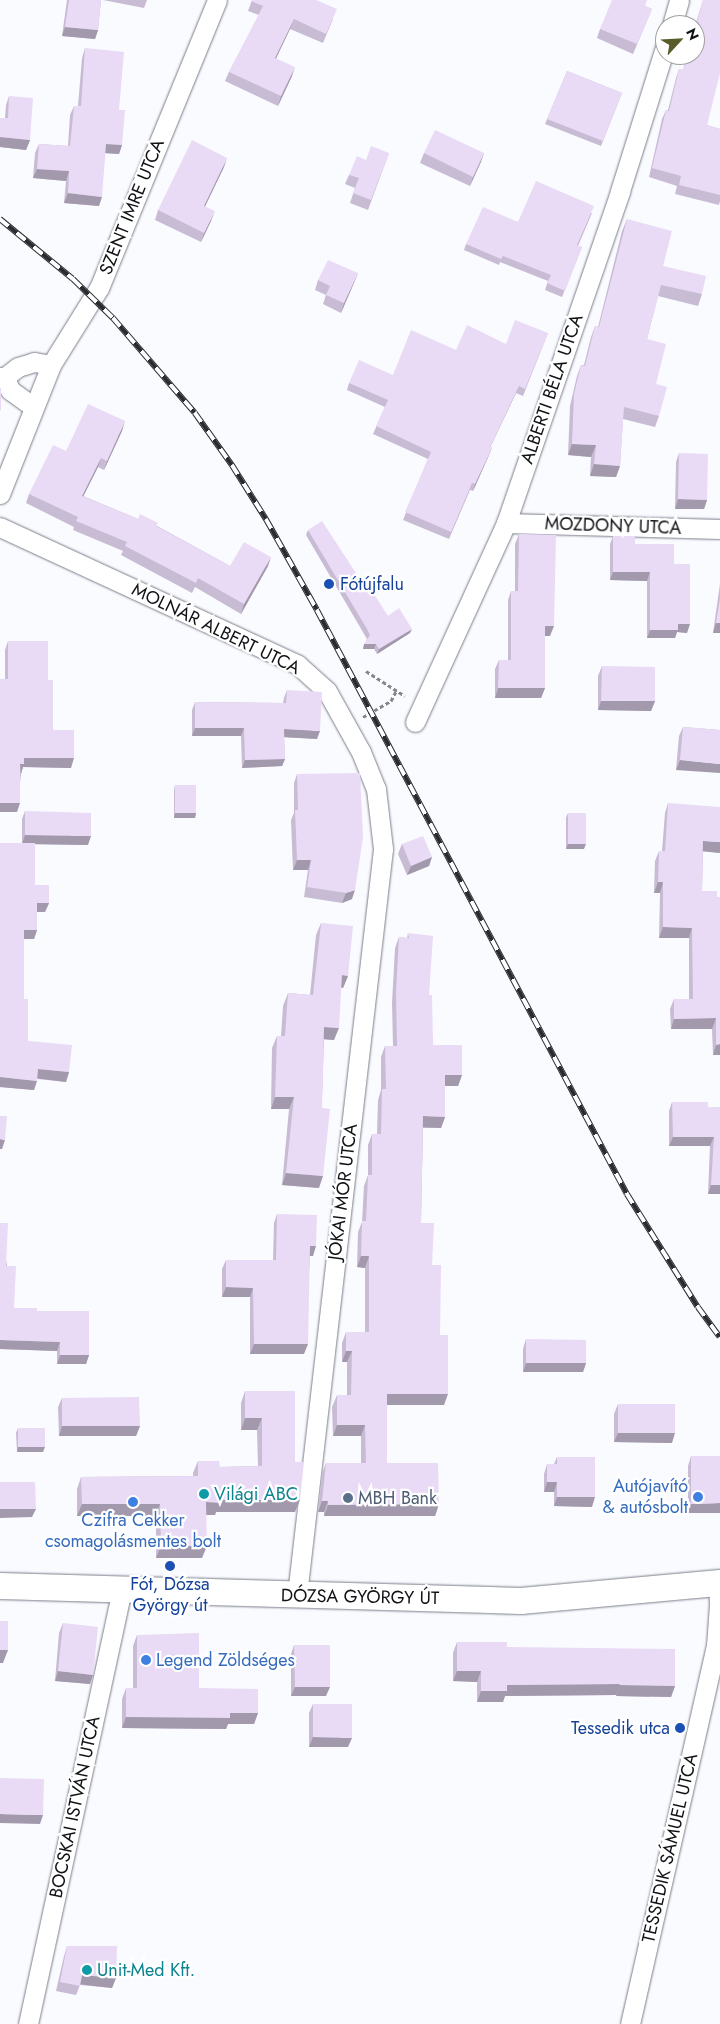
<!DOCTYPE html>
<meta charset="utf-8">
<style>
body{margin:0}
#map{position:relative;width:720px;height:2024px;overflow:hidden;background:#f9fbff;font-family:Jost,sans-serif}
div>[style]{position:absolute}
.path>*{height:3px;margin-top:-1.5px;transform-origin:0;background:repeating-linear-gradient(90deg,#84868a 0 4px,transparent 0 6.5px)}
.roads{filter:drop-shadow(0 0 1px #7b7e88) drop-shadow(0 0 1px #7b7e88)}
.street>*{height:19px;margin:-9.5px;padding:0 9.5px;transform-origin:9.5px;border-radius:9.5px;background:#fff}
.secondary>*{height:26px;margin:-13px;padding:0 13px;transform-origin:13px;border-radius:13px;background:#fff}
.rail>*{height:5.5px;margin-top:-2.75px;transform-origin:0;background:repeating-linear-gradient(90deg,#fff 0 11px,#2a2b2f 0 22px);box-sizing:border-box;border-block:1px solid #2a2b2f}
.wall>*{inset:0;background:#c8bbd4}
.shaded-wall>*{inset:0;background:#a399ac}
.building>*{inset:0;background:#e9daf6}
.dots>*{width:14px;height:14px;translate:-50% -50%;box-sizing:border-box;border:2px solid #fff;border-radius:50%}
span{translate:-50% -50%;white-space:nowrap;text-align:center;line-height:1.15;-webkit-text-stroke:4.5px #fff;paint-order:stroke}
.street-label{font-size:18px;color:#111216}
.transit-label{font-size:18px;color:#164399}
.left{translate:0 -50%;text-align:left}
.right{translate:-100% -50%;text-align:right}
.shop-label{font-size:18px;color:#366cbe}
.culture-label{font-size:18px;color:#0d838f}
.service-label{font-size:18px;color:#4e5e75}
.north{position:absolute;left:655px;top:15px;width:50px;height:50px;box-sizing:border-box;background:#fff;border:1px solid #a0a0a2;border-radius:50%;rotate:65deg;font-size:14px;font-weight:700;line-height:20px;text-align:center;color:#111216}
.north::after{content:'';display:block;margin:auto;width:18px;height:22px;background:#595c29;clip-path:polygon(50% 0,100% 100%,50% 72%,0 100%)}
</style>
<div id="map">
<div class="path">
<i style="left:366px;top:671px;width:46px;rotate:32.7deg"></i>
<i style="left:363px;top:717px;width:32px;rotate:-30deg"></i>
<i style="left:391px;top:701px;width:11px;rotate:-63deg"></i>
</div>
<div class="roads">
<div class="street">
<i style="left:672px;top:25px;width:26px;rotate:-74deg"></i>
<i style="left:0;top:377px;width:5px"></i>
<i style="left:5px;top:377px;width:14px;rotate:69deg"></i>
<i style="left:10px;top:390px;width:29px;rotate:36deg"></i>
<i style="left:5px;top:377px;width:16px;rotate:-38deg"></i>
<i style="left:18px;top:367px;width:17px;rotate:-17deg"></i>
<i style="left:34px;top:362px;width:17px;rotate:10deg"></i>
<i style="left:0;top:494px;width:139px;rotate:-68.4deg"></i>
<i style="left:51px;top:365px;width:91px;rotate:-58.1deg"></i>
<i style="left:99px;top:288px;width:311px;rotate:-67.7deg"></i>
<i style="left:506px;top:523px;width:214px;rotate:1.6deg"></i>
<i style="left:0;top:527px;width:328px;rotate:24.8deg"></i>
<i style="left:298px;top:665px;width:39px;rotate:42deg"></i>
<i style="left:327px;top:691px;width:70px;rotate:60.9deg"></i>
<i style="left:361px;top:752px;width:40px;rotate:68deg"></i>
<i style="left:376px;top:789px;width:60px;rotate:83.3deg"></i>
<i style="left:383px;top:849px;width:751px;rotate:96.58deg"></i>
<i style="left:415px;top:722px;width:219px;rotate:-65.4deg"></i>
<i style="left:506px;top:523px;width:351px;rotate:-71deg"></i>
<i style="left:620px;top:191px;width:151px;rotate:-72.6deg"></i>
<i style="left:28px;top:2024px;width:443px;rotate:-77.8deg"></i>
<i style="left:630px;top:2024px;width:388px;rotate:-77.2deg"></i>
<i style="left:716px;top:1646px;width:42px;rotate:-85.9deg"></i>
<i style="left:719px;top:1604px;width:21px;rotate:-93deg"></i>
</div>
<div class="secondary">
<i style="left:0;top:1586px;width:521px;rotate:1.65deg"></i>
<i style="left:521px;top:1601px;width:200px;rotate:-5.2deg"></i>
</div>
</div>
<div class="rail">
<i style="left:0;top:219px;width:94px;rotate:39.4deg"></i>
<i style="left:73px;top:279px;width:56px;rotate:44.3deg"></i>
<i style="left:113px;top:318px;width:125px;rotate:49.2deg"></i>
<i style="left:195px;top:413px;width:64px;rotate:54.6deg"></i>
<i style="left:232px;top:465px;width:64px;rotate:57.8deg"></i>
<i style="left:266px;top:519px;width:104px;rotate:60.7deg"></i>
<i style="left:317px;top:610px;width:661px;rotate:62.04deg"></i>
<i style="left:627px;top:1194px;width:133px;rotate:57.9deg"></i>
<i style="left:698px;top:1307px;width:37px;rotate:54deg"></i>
</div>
<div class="wall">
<i style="clip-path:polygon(67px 0,101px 0,98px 30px,95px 39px,62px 36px)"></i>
<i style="clip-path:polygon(103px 0,147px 0,144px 8px)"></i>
<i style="clip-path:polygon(252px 0,333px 19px,323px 43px,290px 29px,276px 58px,292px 76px,278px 106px,225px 81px,229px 72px,259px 15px,248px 11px)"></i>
<i style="clip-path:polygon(703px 0,720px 0,707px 125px,720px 129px,720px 201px,719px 205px,675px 194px,677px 186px,649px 177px,662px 119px,666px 110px,668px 110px,676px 78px,679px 69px,683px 70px,687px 55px,695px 55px,695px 26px)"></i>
<i style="clip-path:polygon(645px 6px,652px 9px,633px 54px,597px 38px,600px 29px)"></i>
<i style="clip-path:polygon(85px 48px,119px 110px,122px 145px,119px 154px,105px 153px,99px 206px,64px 203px,66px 181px,33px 178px,35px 153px,39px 144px,68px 146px,70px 115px,74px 106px,78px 106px,82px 58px)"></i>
<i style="clip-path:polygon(567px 71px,622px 93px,601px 146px,545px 124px)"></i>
<i style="clip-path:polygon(9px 96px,30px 140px,26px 150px,0 147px,0 118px,5px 118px,6px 105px)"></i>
<i style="clip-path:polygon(389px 153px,368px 210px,350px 203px,355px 188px,345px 184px,349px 175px,366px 160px)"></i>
<i style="clip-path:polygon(424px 153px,484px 153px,470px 186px,420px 163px)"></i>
<i style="clip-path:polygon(224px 167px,205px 206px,211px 221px,201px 242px,155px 220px,158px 210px)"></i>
<i style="clip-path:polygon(592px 213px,578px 246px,582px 247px,562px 297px,545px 290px,548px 281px,500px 262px,499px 265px,464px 250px,466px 244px,518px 222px)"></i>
<i style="clip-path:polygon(627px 219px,663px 266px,702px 294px,698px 306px,658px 296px,647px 339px,656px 384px,659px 416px,655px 427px,623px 419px,620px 466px,616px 477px,590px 476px,591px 457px,568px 455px,570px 406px,577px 376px,581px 365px,584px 365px,591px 337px,595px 326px,598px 327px,622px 231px)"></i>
<i style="clip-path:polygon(358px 273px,341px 313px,323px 304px,326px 295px,315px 290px,318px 280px)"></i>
<i style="clip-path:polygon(548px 333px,523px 396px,516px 393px,490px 447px,492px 448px,489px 455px,473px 491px,470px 490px,449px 539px,403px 520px,428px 459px,373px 434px,385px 407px,347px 390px,349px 383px,393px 375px,456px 350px,506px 344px)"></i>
<i style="clip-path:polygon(122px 431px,104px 470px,98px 467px,83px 496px,138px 519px,157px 526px,230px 566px,268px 566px,241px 614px,195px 587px,192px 593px,121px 555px,123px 551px,73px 530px,74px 527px,26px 503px,29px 494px,66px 451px)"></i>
<i style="clip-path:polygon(679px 453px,707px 500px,704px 509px,675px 509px,676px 462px)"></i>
<i style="clip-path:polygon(308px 530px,369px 593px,388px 616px,410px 633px,377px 654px,374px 649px,363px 649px,367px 639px,306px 535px)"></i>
<i style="clip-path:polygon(519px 534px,550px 636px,545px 636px,545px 688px,541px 698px,495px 698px,495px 669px,499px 660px,508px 660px,508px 600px,511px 591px,515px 591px,515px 544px)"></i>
<i style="clip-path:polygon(613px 536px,635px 544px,674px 564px,687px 633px,677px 632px,675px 638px,647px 638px,647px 581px,610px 580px,610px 544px)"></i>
<i style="clip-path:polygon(720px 584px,720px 633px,713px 633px)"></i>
<i style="clip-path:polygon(8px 641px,48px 680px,53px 730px,71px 768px,23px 767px,21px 774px,17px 812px,0 812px,5px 679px,5px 650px)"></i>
<i style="clip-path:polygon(602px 666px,655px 701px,651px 711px,598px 710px,598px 676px)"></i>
<i style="clip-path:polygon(287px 690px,317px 739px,284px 737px,285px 759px,282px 766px,242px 768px,241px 736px,192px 736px,192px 710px,195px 702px,283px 703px,284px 698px)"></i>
<i style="clip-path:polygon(683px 727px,720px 730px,676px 770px,679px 736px)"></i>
<i style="clip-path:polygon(297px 774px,352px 899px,342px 903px,304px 897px,308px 870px,293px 870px,291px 820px,294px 813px,294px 783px)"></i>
<i style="clip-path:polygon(175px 785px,196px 813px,195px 818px,174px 818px,174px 790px)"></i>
<i style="clip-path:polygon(668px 803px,720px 853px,703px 851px,702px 891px,720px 1055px,713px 1055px,712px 1029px,671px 1029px,670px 1009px,674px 999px,689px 999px,689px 938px,659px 938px,660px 893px,654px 893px,655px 861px,659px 851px,662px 851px,665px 813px)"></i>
<i style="clip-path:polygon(25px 811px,88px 845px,35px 844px,35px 885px,49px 903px,45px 912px,37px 912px,37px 930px,34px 939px,24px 939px,24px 999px,28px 1041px,69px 1072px,66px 1082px,37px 1079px,34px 1090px,0 1087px,0 843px,22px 843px,22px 819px)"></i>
<i style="clip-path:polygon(568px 813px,584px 849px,566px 849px,566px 818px)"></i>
<i style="clip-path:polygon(402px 844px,432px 857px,429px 866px,407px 875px,398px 854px)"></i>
<i style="clip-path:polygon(321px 923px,348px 976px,343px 988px,341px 987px,334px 1040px,324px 1039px,319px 1188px,282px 1185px,289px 1109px,271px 1109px,272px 1048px,277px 1036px,281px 1036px,283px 1006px,288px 993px,310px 995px,316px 935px)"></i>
<i style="clip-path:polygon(408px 933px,429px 995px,433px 1045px,462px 1075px,458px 1086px,445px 1086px,445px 1117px,441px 1128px,423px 1128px,421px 1223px,432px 1265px,440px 1335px,444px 1405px,387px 1405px,387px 1463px,439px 1504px,435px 1516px,324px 1516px,324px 1512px,318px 1512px,322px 1474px,326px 1463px,361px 1463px,361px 1436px,333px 1436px,332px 1407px,337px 1395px,347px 1395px,347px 1362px,342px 1362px,342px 1343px,346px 1332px,365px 1332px,365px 1268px,357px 1267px,358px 1232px,362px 1222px,364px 1186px,368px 1175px,368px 1145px,372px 1134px,377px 1134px,378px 1100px,381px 1090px,381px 1057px,385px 1046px,393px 1046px,392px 1003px,395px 948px,399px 937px,407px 938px)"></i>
<i style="clip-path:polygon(672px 1102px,708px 1107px,720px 1107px,720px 1194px,708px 1194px,710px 1146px,669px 1146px,669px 1111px)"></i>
<i style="clip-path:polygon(277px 1214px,313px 1256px,310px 1256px,304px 1354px,250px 1354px,250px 1297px,222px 1297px,222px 1269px,226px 1260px,273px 1260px,274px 1223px)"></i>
<i style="clip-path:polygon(0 1223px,14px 1308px,37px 1311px,89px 1355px,86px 1364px,57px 1364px,57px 1351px,0 1349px)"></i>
<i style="clip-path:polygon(526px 1339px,586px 1363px,583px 1372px,523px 1372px,523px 1349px)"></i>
<i style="clip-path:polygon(245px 1391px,295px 1391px,295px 1512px,216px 1512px,215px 1515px,206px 1515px,202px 1558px,156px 1558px,156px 1516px,77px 1516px,77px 1489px,81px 1477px,193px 1476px,193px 1473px,198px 1461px,220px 1467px,258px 1466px,257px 1430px,241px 1430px,241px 1403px)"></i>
<i style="clip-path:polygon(62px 1398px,140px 1426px,136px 1436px,59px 1436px,58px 1407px)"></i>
<i style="clip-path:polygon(618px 1404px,672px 1443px,614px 1442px,614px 1414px)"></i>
<i style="clip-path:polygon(18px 1428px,43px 1452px,17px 1452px,16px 1433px)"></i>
<i style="clip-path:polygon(691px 1456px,720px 1456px,688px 1513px,688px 1466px)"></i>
<i style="clip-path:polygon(557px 1457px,592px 1507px,554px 1506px,554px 1492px,544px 1492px,544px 1474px,547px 1464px,554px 1464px)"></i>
<i style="clip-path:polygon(63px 1623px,93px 1675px,90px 1684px,55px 1681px,59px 1633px)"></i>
<i style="clip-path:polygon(137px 1635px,199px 1688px,258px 1713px,254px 1724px,228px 1724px,226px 1729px,122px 1728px,122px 1699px,126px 1688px,133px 1688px,133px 1646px)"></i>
<i style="clip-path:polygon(457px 1642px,507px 1647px,675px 1686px,671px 1697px,616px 1696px,616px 1695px,505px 1696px,503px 1702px,477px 1702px,477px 1682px,453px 1681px,453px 1653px)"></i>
<i style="clip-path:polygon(294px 1645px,326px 1696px,291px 1696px,291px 1654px)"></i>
<i style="clip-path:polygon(313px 1704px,348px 1747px,309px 1747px,309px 1713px)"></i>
<i style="clip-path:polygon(67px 1946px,116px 1978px,112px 1988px,80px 1985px,76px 1995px,56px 1991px,64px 1956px)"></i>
</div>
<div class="shaded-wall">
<i style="clip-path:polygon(294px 19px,290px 29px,272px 67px,275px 58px)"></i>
<i style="clip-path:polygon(65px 27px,98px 30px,95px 39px,62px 36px)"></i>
<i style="clip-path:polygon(295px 67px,292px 76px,278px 106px,281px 96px)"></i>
<i style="clip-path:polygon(0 137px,30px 140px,26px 150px,0 147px)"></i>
<i style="clip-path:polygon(106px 144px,122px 145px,119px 154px,103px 153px)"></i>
<i style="clip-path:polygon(484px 153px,481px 162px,470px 186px,473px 177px)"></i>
<i style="clip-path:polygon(227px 158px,224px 167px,201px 215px,204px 206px)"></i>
<i style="clip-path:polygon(37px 169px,69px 171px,66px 181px,33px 178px)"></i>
<i style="clip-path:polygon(68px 193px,102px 197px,99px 206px,64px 203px)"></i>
<i style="clip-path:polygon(215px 211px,211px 221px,201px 242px,204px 233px)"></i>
<i style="clip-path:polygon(358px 273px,354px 283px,341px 313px,344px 303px)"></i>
<i style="clip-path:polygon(519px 386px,516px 393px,487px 454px,490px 447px)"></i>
<i style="clip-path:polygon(125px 421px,122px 431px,104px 470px,107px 461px)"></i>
<i style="clip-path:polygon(572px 444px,596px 445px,591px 457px,568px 455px)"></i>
<i style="clip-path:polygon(492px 448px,489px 455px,473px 491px,475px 484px)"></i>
<i style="clip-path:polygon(101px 458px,98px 467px,79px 505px,82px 496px)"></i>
<i style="clip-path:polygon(594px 464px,620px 466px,616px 477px,590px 476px)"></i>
<i style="clip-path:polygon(678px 499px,707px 500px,704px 509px,675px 509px)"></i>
<i style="clip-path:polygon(271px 557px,268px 566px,241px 614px,244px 604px)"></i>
<i style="clip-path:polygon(613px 572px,650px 572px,647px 581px,610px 580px)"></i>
<i style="clip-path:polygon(716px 623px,720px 623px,720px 633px,713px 633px)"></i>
<i style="clip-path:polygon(678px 624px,690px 624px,687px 633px,677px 632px,675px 638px,647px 638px,650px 630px)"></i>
<i style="clip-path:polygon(545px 626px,554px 626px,550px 636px,542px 636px)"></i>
<i style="clip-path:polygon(412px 629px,410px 633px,377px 654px,379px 649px)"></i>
<i style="clip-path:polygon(364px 644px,376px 644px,374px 649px,363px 649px)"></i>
<i style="clip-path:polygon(498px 688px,545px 688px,541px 698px,495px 698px)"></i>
<i style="clip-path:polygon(601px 701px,655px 701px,651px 711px,598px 710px)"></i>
<i style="clip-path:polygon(195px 728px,244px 728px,241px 736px,192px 736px)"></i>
<i style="clip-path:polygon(284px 729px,320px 731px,317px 739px,281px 737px)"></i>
<i style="clip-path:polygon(24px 758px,74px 758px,71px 768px,23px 767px,21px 774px,20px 764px)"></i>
<i style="clip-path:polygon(285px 759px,282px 766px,242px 768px,245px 760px)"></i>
<i style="clip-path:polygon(680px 760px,720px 764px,720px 773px,676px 770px)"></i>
<i style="clip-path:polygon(0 803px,20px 803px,17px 812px,0 812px)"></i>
<i style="clip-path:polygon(175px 813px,196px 813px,195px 818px,174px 818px)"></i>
<i style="clip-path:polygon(25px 835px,91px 836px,88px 845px,22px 844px)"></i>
<i style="clip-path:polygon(703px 841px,720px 842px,720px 853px,699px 851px)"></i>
<i style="clip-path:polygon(568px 844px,586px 844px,584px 849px,566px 849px)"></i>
<i style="clip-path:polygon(432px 857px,429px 866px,407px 875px,411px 866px)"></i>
<i style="clip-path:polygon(297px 860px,311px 860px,308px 870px,293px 870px)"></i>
<i style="clip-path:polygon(658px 882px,663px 882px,660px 893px,654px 893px)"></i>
<i style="clip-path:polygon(355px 890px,352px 899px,342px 903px,346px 893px)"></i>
<i style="clip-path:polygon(37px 903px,49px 903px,45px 912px,33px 912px)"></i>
<i style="clip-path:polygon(663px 927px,692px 928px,689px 938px,659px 938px)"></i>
<i style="clip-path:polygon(24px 930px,37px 930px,34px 939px,21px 939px)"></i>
<i style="clip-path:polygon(342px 975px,348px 976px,343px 988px,337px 987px)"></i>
<i style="clip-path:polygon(716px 1018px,712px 1029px,671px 1029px,674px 1019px)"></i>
<i style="clip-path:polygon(324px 1027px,339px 1028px,334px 1040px,320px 1039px)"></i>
<i style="clip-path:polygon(720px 1044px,720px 1055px,713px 1055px,716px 1045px)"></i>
<i style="clip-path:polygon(38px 1069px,69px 1072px,66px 1082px,35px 1078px)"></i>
<i style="clip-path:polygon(445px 1075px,462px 1075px,458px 1086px,441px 1086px)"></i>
<i style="clip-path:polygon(0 1077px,37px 1081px,34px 1090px,0 1087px)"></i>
<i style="clip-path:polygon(275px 1097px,294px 1097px,289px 1109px,271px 1109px)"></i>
<i style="clip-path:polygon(423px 1116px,445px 1117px,441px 1128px,419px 1127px)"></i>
<i style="clip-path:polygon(673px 1137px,714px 1137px,710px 1146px,669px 1146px)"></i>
<i style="clip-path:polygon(0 1139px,5px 1140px,2px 1149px,0 1149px)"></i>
<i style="clip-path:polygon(286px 1173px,323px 1176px,319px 1188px,282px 1185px)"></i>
<i style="clip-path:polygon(711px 1185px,720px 1185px,720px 1194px,708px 1194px)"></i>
<i style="clip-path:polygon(310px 1246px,316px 1246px,313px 1256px,307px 1256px)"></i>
<i style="clip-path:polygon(361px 1256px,369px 1256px,365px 1268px,357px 1267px)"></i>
<i style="clip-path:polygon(226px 1287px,253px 1288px,250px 1297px,222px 1297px)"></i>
<i style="clip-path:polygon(0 1340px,60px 1342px,57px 1351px,0 1349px)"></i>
<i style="clip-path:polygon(254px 1344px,308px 1344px,304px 1354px,250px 1354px)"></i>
<i style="clip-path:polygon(346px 1351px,352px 1351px,347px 1362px,342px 1362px)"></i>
<i style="clip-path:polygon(60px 1355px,89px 1355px,86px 1364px,57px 1364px)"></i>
<i style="clip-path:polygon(526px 1363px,586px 1363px,583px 1372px,523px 1372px)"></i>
<i style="clip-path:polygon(387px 1394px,448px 1394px,444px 1405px,383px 1405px)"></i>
<i style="clip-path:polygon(245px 1418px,262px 1418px,257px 1430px,241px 1430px)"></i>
<i style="clip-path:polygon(337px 1425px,365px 1425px,361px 1436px,333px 1436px)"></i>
<i style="clip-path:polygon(62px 1426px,140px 1426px,136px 1436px,59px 1436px)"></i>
<i style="clip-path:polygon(618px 1433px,675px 1433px,672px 1443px,614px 1442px)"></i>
<i style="clip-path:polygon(18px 1447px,45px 1447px,43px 1452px,17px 1452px)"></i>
<i style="clip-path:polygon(547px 1482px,557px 1482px,554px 1492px,544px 1492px)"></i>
<i style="clip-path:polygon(557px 1497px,595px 1497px,592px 1507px,554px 1506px)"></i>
<i style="clip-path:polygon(220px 1500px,300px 1500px,295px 1512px,216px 1512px,215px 1515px,202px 1515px,206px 1502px)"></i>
<i style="clip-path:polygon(322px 1501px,328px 1501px,324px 1512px,318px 1512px)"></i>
<i style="clip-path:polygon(720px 1503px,720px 1513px,688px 1513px,691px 1504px)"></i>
<i style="clip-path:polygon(82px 1504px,160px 1504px,156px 1516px,77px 1516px)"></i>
<i style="clip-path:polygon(439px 1504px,435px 1516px,324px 1516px,328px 1505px)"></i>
<i style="clip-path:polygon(0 1509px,36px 1509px,32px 1517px,0 1518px)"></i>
<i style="clip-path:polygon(161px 1546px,207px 1546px,202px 1558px,156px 1558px)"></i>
<i style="clip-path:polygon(0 1650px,8px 1650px,3px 1663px,0 1663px)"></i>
<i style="clip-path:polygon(58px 1671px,93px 1675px,90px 1684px,55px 1681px)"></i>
<i style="clip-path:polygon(457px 1671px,481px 1671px,477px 1682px,453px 1681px)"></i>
<i style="clip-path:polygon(620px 1684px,616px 1695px,505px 1696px,503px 1702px,477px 1702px,481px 1691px,507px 1685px)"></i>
<i style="clip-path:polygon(619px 1685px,675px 1686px,671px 1697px,616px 1696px)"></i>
<i style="clip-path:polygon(295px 1687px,330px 1687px,326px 1696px,291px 1696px)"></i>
<i style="clip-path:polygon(230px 1713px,258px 1713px,254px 1724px,228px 1724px,226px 1729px,122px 1728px,126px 1717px)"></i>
<i style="clip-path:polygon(313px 1737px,352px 1738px,348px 1747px,309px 1747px)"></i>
<i style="clip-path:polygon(0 1814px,43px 1815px,40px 1824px,0 1823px)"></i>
<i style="clip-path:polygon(82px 1975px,116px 1978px,112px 1988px,78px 1984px)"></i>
</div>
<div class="building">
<i style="clip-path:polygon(69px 0,101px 0,98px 30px,65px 27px)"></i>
<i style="clip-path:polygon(252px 0,316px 0,337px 9px,326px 34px,294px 19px,275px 58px,295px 67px,281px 96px,229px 72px,263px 6px,251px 1px)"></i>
<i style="clip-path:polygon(612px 0,647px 0,645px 6px,652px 9px,637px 44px,600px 29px)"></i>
<i style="clip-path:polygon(703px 0,720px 0,720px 73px,707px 125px,720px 129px,720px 195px,679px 185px,681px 176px,652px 168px,666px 110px,669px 111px,679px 69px,683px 70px,688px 55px,695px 55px,695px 29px)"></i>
<i style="clip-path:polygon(85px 48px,124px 52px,119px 110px,125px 110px,122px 145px,106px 144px,102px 197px,68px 193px,69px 171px,37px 169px,39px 144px,70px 146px,74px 106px,81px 106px)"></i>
<i style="clip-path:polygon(567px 71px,622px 93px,603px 141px,547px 119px)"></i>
<i style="clip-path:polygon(9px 96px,33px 98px,30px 140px,0 137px,0 118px,8px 118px)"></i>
<i style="clip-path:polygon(435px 130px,484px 153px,473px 177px,424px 153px)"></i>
<i style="clip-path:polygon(192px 140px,227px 158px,204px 206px,215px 211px,204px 233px,158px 210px)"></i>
<i style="clip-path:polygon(371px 146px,389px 153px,371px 200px,353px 193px,359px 178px,349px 175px,357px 156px,366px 160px)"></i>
<i style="clip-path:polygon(536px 181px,594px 206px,577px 245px,582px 247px,565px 291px,547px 283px,551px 275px,503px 256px,501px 259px,466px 244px,483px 207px,518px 222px)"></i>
<i style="clip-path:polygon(627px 219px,672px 231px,663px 266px,706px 276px,702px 294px,661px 285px,647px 339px,666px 344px,656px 384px,667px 387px,659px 416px,624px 407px,620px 466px,594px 464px,596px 445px,572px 444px,574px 394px,581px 365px,585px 366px,595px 326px,599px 327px)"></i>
<i style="clip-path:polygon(328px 260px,358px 273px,344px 303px,326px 295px,330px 286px,318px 280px)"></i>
<i style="clip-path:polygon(515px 320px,548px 333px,525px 389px,519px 386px,490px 447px,492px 448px,475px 484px,472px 483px,451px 532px,405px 512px,431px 452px,376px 426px,388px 400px,349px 383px,359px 360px,393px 375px,411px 330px,456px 350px,467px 325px,506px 344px)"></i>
<i style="clip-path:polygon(0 388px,1px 388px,1px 410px,0 410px)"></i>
<i style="clip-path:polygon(88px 404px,125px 421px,107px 461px,101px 458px,82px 496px,138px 519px,140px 514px,158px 523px,156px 526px,230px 566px,244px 542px,271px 557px,244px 604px,198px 578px,196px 583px,125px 546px,127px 542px,76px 521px,78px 517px,29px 494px,53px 445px,66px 451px)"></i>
<i style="clip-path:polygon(679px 453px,708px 454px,707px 500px,678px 499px)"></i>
<i style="clip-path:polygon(322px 521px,369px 593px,372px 591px,388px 616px,399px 608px,412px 629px,379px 649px,376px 644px,364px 644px,370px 635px,367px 629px,308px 530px)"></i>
<i style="clip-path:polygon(519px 534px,556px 535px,554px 626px,545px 626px,545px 688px,498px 688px,499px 660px,511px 660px,511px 591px,518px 591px)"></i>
<i style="clip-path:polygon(613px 536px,635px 536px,635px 544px,674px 544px,674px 564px,690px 564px,690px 624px,678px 624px,678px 630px,650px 630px,650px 572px,613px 572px)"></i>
<i style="clip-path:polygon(720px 598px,720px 623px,716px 623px)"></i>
<i style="clip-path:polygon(8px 641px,48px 641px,48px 680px,53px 680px,53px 730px,74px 730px,74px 758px,24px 758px,24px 764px,20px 764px,20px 803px,0 803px,0 679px,8px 679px)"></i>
<i style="clip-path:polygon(602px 666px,655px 667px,655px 701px,601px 701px)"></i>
<i style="clip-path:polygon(287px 690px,322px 692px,320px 731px,284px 729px,285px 759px,245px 760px,244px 728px,195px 728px,195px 702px,286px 703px)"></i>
<i style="clip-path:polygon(683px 727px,720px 730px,720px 764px,680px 760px)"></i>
<i style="clip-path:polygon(360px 773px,363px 837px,355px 890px,346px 893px,307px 887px,311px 860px,297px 860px,295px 810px,298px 810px,297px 774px)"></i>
<i style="clip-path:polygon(175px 785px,196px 785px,196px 813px,175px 813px)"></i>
<i style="clip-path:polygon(668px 803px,720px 807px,720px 842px,703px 841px,702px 891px,717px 891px,717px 897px,720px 897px,720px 1044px,716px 1045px,716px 1018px,674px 1019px,674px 999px,693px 999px,692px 928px,663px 927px,663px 882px,658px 882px,659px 851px,665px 851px)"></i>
<i style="clip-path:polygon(25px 811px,91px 813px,91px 836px,25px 835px)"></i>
<i style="clip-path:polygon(568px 813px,586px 813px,586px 844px,568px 844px)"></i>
<i style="clip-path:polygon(423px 836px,432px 857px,411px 866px,402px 844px)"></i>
<i style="clip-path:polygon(0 843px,35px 843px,35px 885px,49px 885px,49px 903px,37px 903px,37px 930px,24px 930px,24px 999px,28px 999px,28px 1041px,72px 1045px,69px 1072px,38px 1069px,37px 1081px,0 1077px)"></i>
<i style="clip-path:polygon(321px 923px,353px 926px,348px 976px,342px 975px,339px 1028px,324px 1027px,322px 1108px,330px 1109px,323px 1176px,286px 1173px,294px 1097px,275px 1097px,277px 1036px,285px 1036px,288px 993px,313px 995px)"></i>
<i style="clip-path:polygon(408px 933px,433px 936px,429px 995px,432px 995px,433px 1045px,462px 1045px,462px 1075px,445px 1075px,445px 1117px,423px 1116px,421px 1223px,434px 1223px,432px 1265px,441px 1265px,440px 1335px,448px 1335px,448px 1394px,387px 1394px,387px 1463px,438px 1463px,439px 1504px,328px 1505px,328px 1501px,322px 1501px,326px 1463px,366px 1463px,365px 1425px,337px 1425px,337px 1395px,351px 1395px,352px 1351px,346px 1351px,346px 1332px,369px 1332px,369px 1256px,361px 1256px,362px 1221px,366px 1221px,368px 1175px,372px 1175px,372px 1134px,381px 1134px,382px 1089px,386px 1089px,385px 1046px,397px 1046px,396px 991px,399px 937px,409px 938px)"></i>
<i style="clip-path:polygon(672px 1102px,708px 1102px,708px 1107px,720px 1107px,720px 1185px,711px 1185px,714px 1137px,673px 1137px)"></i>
<i style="clip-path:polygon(0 1116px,7px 1116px,5px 1140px,0 1139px)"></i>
<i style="clip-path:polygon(277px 1214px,317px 1215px,316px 1246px,310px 1246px,308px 1344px,254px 1344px,253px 1288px,226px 1287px,226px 1260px,276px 1260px)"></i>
<i style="clip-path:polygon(0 1223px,8px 1223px,6px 1266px,16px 1266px,14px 1308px,37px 1308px,37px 1311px,89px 1311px,89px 1355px,60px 1355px,60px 1342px,0 1340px)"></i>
<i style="clip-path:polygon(526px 1339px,586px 1340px,586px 1363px,526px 1363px)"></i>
<i style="clip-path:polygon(245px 1391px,295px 1391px,295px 1462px,304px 1462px,300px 1500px,220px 1500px,220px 1503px,206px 1502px,207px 1546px,161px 1546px,160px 1504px,82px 1504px,81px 1477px,198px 1476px,198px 1461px,219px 1461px,220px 1467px,262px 1466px,262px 1418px,245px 1418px)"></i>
<i style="clip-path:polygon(139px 1397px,140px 1426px,62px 1426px,62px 1398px)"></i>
<i style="clip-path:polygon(618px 1404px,675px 1404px,675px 1433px,618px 1433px)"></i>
<i style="clip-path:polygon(18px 1428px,45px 1428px,45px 1447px,18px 1447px)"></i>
<i style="clip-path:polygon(691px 1456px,720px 1456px,720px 1503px,691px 1504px)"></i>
<i style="clip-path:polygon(557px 1457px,595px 1457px,595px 1497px,557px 1497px,557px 1482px,547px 1482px,547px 1464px,557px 1464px)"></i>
<i style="clip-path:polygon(0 1482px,35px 1482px,36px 1509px,0 1509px)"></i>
<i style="clip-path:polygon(0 1621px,8px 1621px,8px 1650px,0 1650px)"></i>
<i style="clip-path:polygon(63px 1623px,98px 1627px,93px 1675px,58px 1671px)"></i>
<i style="clip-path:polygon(199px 1633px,199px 1688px,258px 1689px,258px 1713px,230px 1713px,230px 1718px,126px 1717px,126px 1688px,137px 1688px,137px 1635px)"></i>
<i style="clip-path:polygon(457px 1642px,507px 1642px,507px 1647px,675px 1649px,675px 1686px,619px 1685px,620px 1684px,507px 1685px,507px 1691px,481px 1691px,481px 1671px,457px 1671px)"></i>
<i style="clip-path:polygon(294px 1645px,330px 1645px,330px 1687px,295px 1687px)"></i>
<i style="clip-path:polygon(313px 1704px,352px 1704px,352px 1738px,313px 1737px)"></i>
<i style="clip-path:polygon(0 1778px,44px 1779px,43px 1815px,0 1814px)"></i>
<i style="clip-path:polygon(67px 1946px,117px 1946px,116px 1978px,82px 1975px,80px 1986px,60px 1982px)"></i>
</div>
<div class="dots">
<i style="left:329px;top:584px;background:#1a4fb4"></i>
<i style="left:204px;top:1494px;background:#0f9aa8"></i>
<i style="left:698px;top:1497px;background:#3f7fe0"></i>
<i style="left:348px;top:1498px;background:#5c6f8a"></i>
<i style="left:133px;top:1502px;background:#3f7fe0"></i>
<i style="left:170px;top:1566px;background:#1a4fb4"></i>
<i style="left:146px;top:1660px;background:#3f7fe0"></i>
<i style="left:680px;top:1728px;background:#1a4fb4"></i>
<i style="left:87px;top:1970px;background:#0f9aa8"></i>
</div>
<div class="street-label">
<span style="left:132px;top:207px;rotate:-68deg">SZENT IMRE UTCA</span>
<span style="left:552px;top:389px;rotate:-71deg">ALBERTI BÉLA UTCA</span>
<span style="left:613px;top:526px;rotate:2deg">MOZDONY UTCA</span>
<span style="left:216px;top:629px;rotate:26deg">MOLNÁR ALBERT UTCA</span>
<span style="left:343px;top:1192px;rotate:-83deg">JÓKAI MÓR UTCA</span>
<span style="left:360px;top:1597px;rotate:1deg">DÓZSA GYÖRGY ÚT</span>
<span style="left:75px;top:1807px;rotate:-78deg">BOCSKAI ISTVÁN UTCA</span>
<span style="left:670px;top:1848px;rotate:-77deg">TESSEDIK SÁMUEL UTCA</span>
</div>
<div class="transit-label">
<span class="left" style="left:340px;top:584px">Fótújfalu</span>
<span style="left:170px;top:1595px">Fót, Dózsa<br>György út</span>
<span class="right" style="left:670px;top:1728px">Tessedik utca</span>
</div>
<div class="shop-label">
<span class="right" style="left:688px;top:1497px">Autójavító<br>&amp; autósbolt</span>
<span style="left:133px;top:1531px">Czifra Cekker<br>csomagolásmentes bolt</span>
<span class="left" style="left:156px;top:1660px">Legend Zöldséges</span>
</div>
<div class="culture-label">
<span class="left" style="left:214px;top:1494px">Világi ABC</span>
<span class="left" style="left:97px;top:1970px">Unit-Med Kft.</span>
</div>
<div class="service-label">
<span class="left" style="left:358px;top:1498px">MBH Bank</span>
</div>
<div class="north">N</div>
</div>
